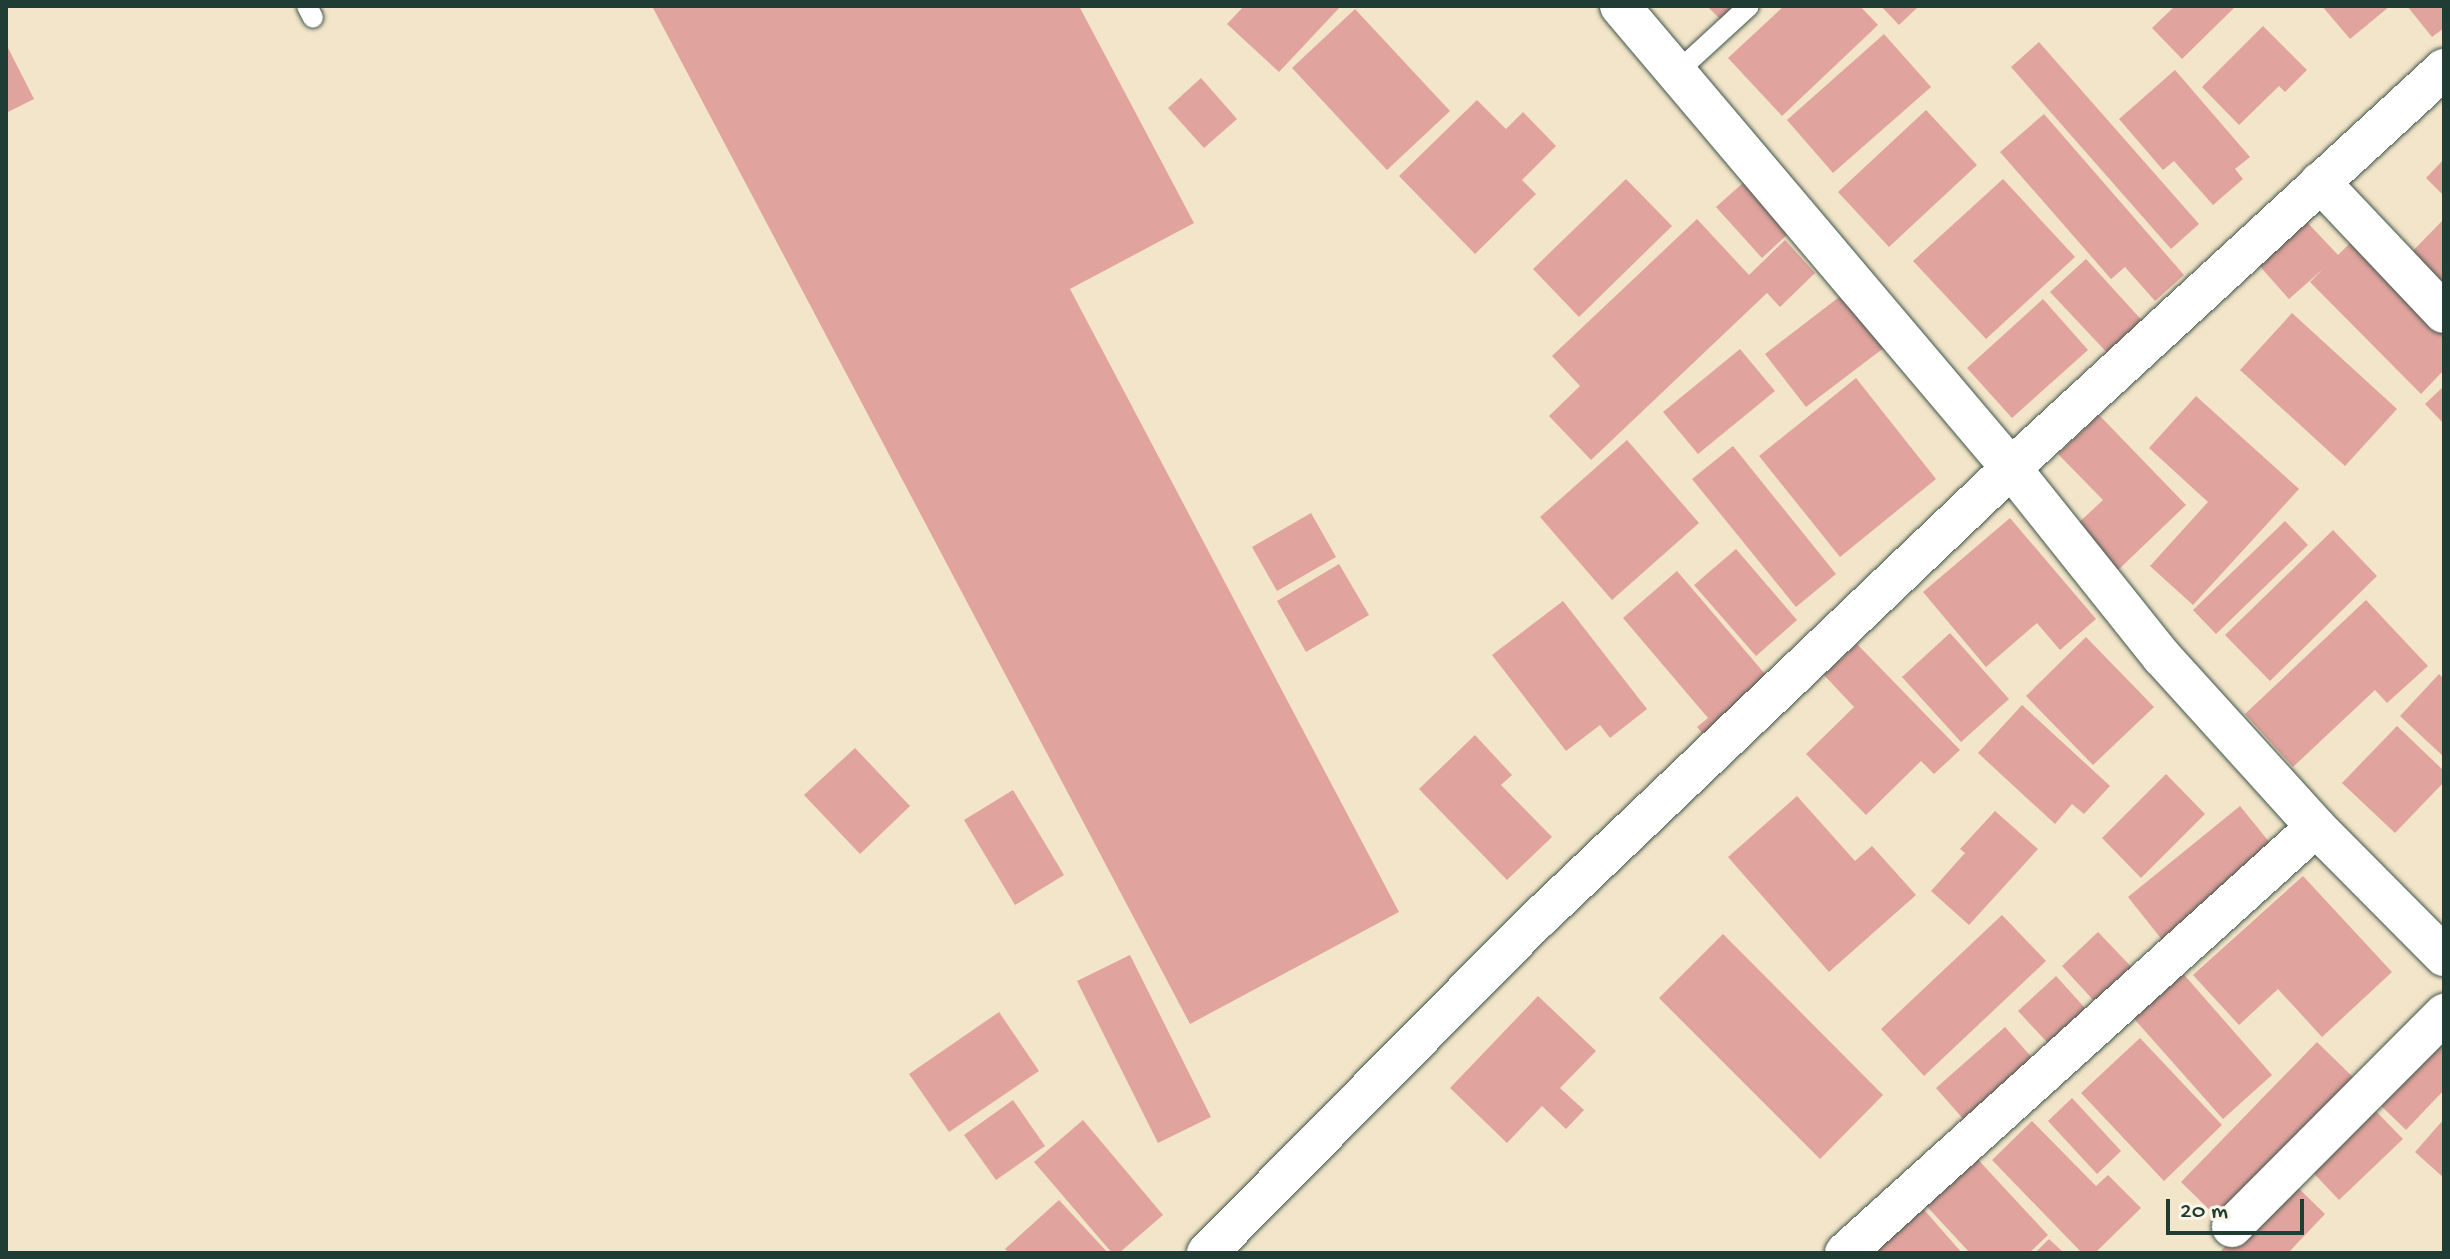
<!DOCTYPE html>
<style>
body{margin:0}
#map{position:relative;width:2450px;height:1259px;overflow:hidden;background:#f3e5c9;font-family:"Gochi Hand",sans-serif}
div>[style]{position:absolute}
.building>*{inset:0;background:#e1a39e}
.roads{filter:drop-shadow(0 0 2px #3f564a) drop-shadow(0 0 2px #3f564a)}
.service>*{height:20px;margin:-10px;padding:0 10px;transform-origin:10px;border-radius:10px;background:#fff}
.minor>*{height:40px;margin:-20px;padding:0 20px;transform-origin:20px;border-radius:20px;background:#fff}
span{translate:-50% -50%;white-space:nowrap;text-align:center;line-height:1.15;-webkit-text-stroke:8px #fcf5e5;paint-order:stroke}
.frame{position:absolute;inset:0;border:8px solid #1f3d34;pointer-events:none}
.scale{position:absolute;left:2166px;top:1199px;width:138px;height:36px;box-sizing:border-box;border:4px solid #1f3d34;border-top:0;padding-left:10px;font-size:24px;line-height:28px;white-space:nowrap;color:#1f3d34;-webkit-text-stroke:6px #fcf5e5;paint-order:stroke}
</style>
<div id="map">
<div class="building">
<i style="clip-path:polygon(652px 6px,1079px 6px,1194px 223px,1070px 289px,1399px 912px,1190px 1024px)"></i>
<i style="clip-path:polygon(1244px 6px,1341px 6px,1279px 72px,1227px 24px)"></i>
<i style="clip-path:polygon(1707px 6px,1738px 6px,1722px 21px)"></i>
<i style="clip-path:polygon(1784px 6px,1860px 6px,1878px 25px,1782px 116px,1728px 58px)"></i>
<i style="clip-path:polygon(1881px 6px,1919px 6px,1899px 25px)"></i>
<i style="clip-path:polygon(2175px 6px,2236px 6px,2182px 59px,2152px 28px)"></i>
<i style="clip-path:polygon(2322px 6px,2390px 6px,2350px 39px)"></i>
<i style="clip-path:polygon(2407px 6px,2444px 6px,2444px 28px,2432px 37px)"></i>
<i style="clip-path:polygon(1355px 9px,1450px 111px,1387px 170px,1292px 68px)"></i>
<i style="clip-path:polygon(2263px 26px,2307px 70px,2285px 92px,2279px 86px,2239px 125px,2202px 87px)"></i>
<i style="clip-path:polygon(1884px 34px,1931px 87px,1833px 173px,1787px 120px)"></i>
<i style="clip-path:polygon(2039px 42px,2199px 224px,2171px 249px,2011px 67px)"></i>
<i style="clip-path:polygon(6px 44px,34px 99px,6px 113px)"></i>
<i style="clip-path:polygon(2175px 70px,2250px 157px,2235px 169px,2243px 179px,2213px 205px,2174px 161px,2163px 170px,2119px 119px)"></i>
<i style="clip-path:polygon(1201px 78px,1237px 119px,1204px 148px,1168px 108px)"></i>
<i style="clip-path:polygon(1477px 100px,1506px 129px,1523px 112px,1556px 146px,1522px 180px,1536px 194px,1475px 254px,1399px 176px)"></i>
<i style="clip-path:polygon(1926px 110px,1977px 165px,1889px 247px,1838px 192px)"></i>
<i style="clip-path:polygon(2044px 114px,2184px 275px,2155px 301px,2125px 267px,2111px 279px,2000px 152px)"></i>
<i style="clip-path:polygon(2444px 159px,2444px 196px,2426px 178px)"></i>
<i style="clip-path:polygon(1626px 179px,1672px 226px,1579px 317px,1533px 269px)"></i>
<i style="clip-path:polygon(2003px 179px,2075px 257px,1986px 339px,1913px 261px)"></i>
<i style="clip-path:polygon(1744px 182px,1790px 232px,1762px 258px,1716px 207px)"></i>
<i style="clip-path:polygon(1697px 219px,1749px 275px,1785px 240px,1815px 273px,1780px 307px,1767px 293px,1591px 460px,1549px 416px,1580px 386px,1552px 356px)"></i>
<i style="clip-path:polygon(2444px 219px,2444px 304px,2401px 263px)"></i>
<i style="clip-path:polygon(2305px 220px,2338px 255px,2353px 240px,2444px 331px,2444px 370px,2421px 394px,2310px 282px,2323px 269px,2289px 299px,2257px 263px)"></i>
<i style="clip-path:polygon(2086px 259px,2147px 326px,2112px 358px,2050px 292px)"></i>
<i style="clip-path:polygon(1847px 291px,1889px 344px,1806px 407px,1765px 354px)"></i>
<i style="clip-path:polygon(2043px 299px,2088px 350px,2012px 418px,1967px 368px)"></i>
<i style="clip-path:polygon(2292px 313px,2397px 409px,2345px 466px,2240px 370px)"></i>
<i style="clip-path:polygon(1740px 349px,1775px 391px,1698px 454px,1663px 412px)"></i>
<i style="clip-path:polygon(1856px 378px,1936px 479px,1840px 557px,1759px 456px)"></i>
<i style="clip-path:polygon(2444px 386px,2444px 424px,2425px 404px)"></i>
<i style="clip-path:polygon(2196px 396px,2299px 489px,2193px 605px,2150px 566px,2208px 502px,2149px 448px)"></i>
<i style="clip-path:polygon(2099px 415px,2186px 505px,2116px 572px,2073px 528px,2103px 500px,2058px 454px)"></i>
<i style="clip-path:polygon(1627px 440px,1699px 523px,1612px 600px,1540px 517px)"></i>
<i style="clip-path:polygon(1733px 446px,1836px 574px,1796px 607px,1692px 479px)"></i>
<i style="clip-path:polygon(1311px 513px,1336px 557px,1277px 591px,1252px 547px)"></i>
<i style="clip-path:polygon(2010px 518px,2096px 619px,2060px 650px,2037px 623px,1986px 667px,1923px 592px)"></i>
<i style="clip-path:polygon(2285px 521px,2308px 545px,2216px 634px,2193px 610px)"></i>
<i style="clip-path:polygon(2333px 530px,2377px 576px,2270px 681px,2225px 635px)"></i>
<i style="clip-path:polygon(1736px 549px,1797px 620px,1756px 656px,1694px 585px)"></i>
<i style="clip-path:polygon(1339px 564px,1369px 615px,1306px 652px,1277px 601px)"></i>
<i style="clip-path:polygon(1677px 571px,1777px 688px,1712px 744px,1697px 727px,1708px 718px,1623px 618px)"></i>
<i style="clip-path:polygon(2366px 600px,2428px 666px,2387px 703px,2375px 690px,2293px 767px,2245px 714px)"></i>
<i style="clip-path:polygon(1563px 601px,1647px 709px,1610px 738px,1600px 725px,1566px 751px,1492px 655px)"></i>
<i style="clip-path:polygon(1950px 633px,2009px 699px,1961px 742px,1902px 677px)"></i>
<i style="clip-path:polygon(2086px 637px,2154px 707px,2093px 765px,2026px 696px)"></i>
<i style="clip-path:polygon(1857px 644px,1960px 750px,1934px 774px,1921px 761px,1866px 815px,1806px 754px,1854px 707px,1824px 675px)"></i>
<i style="clip-path:polygon(2439px 674px,2444px 679px,2444px 757px,2400px 716px)"></i>
<i style="clip-path:polygon(2022px 705px,2110px 786px,2084px 814px,2072px 804px,2055px 824px,1978px 753px)"></i>
<i style="clip-path:polygon(2397px 726px,2444px 771px,2444px 782px,2395px 833px,2342px 783px)"></i>
<i style="clip-path:polygon(1475px 735px,1512px 775px,1501px 785px,1552px 837px,1507px 880px,1419px 789px)"></i>
<i style="clip-path:polygon(855px 748px,910px 806px,860px 854px,804px 795px)"></i>
<i style="clip-path:polygon(2166px 774px,2205px 814px,2141px 878px,2102px 838px)"></i>
<i style="clip-path:polygon(1013px 790px,1064px 875px,1015px 905px,964px 820px)"></i>
<i style="clip-path:polygon(1797px 796px,1855px 861px,1872px 846px,1916px 895px,1829px 972px,1728px 857px)"></i>
<i style="clip-path:polygon(2240px 806px,2279px 854px,2167px 946px,2128px 897px)"></i>
<i style="clip-path:polygon(1995px 811px,2038px 849px,1969px 925px,1931px 891px,1965px 853px,1960px 849px)"></i>
<i style="clip-path:polygon(2303px 876px,2392px 972px,2322px 1037px,2278px 989px,2239px 1025px,2193px 975px)"></i>
<i style="clip-path:polygon(2002px 915px,2046px 961px,1924px 1076px,1881px 1029px)"></i>
<i style="clip-path:polygon(2098px 932px,2141px 977px,2104px 1012px,2062px 966px)"></i>
<i style="clip-path:polygon(1723px 934px,1883px 1095px,1820px 1159px,1659px 998px)"></i>
<i style="clip-path:polygon(1130px 955px,1211px 1117px,1158px 1143px,1077px 981px)"></i>
<i style="clip-path:polygon(2179px 969px,2272px 1075px,2223px 1119px,2129px 1013px)"></i>
<i style="clip-path:polygon(2056px 976px,2093px 1017px,2056px 1052px,2018px 1011px)"></i>
<i style="clip-path:polygon(1538px 996px,1596px 1051px,1560px 1088px,1584px 1110px,1566px 1129px,1542px 1106px,1507px 1143px,1450px 1088px)"></i>
<i style="clip-path:polygon(999px 1012px,1039px 1071px,949px 1132px,909px 1074px)"></i>
<i style="clip-path:polygon(2005px 1027px,2041px 1068px,1972px 1129px,1936px 1088px)"></i>
<i style="clip-path:polygon(2140px 1038px,2222px 1125px,2164px 1181px,2081px 1093px)"></i>
<i style="clip-path:polygon(2444px 1039px,2444px 1090px,2406px 1130px,2372px 1097px)"></i>
<i style="clip-path:polygon(2317px 1042px,2362px 1086px,2226px 1226px,2181px 1182px)"></i>
<i style="clip-path:polygon(2072px 1098px,2121px 1151px,2097px 1174px,2048px 1121px)"></i>
<i style="clip-path:polygon(1013px 1100px,1045px 1146px,996px 1180px,964px 1135px)"></i>
<i style="clip-path:polygon(2366px 1101px,2403px 1139px,2339px 1200px,2302px 1161px)"></i>
<i style="clip-path:polygon(2444px 1119px,2444px 1178px,2415px 1152px)"></i>
<i style="clip-path:polygon(1083px 1120px,1163px 1215px,1119px 1253px,1112px 1253px,1034px 1162px)"></i>
<i style="clip-path:polygon(2032px 1121px,2096px 1186px,2108px 1175px,2141px 1208px,2095px 1253px,2082px 1253px,1992px 1160px)"></i>
<i style="clip-path:polygon(1971px 1152px,2048px 1235px,2029px 1253px,1970px 1253px,1920px 1199px)"></i>
<i style="clip-path:polygon(2289px 1179px,2325px 1214px,2288px 1253px,2219px 1253px)"></i>
<i style="clip-path:polygon(1059px 1200px,1108px 1253px,1009px 1253px,1005px 1249px)"></i>
<i style="clip-path:polygon(1919px 1204px,1962px 1253px,1876px 1253px,1870px 1247px)"></i>
<i style="clip-path:polygon(2049px 1239px,2064px 1253px,2035px 1253px)"></i>
</div>
<div class="roads">
<div class="service">
<i style="left:307px;top:6px;width:13px;rotate:63deg"></i>
<i style="left:1675px;top:74px;width:100px;rotate:-42.6deg"></i>
</div>
<div class="minor">
<i style="left:1620px;top:6px;width:605px;rotate:49.76deg"></i>
<i style="left:2011px;top:468px;width:242px;rotate:51.4deg"></i>
<i style="left:2162px;top:657px;width:229px;rotate:47.8deg"></i>
<i style="left:2316px;top:827px;width:182px;rotate:45.2deg"></i>
<i style="left:2320px;top:182px;width:180px;rotate:46.6deg"></i>
<i style="left:2232px;top:1227px;width:301px;rotate:-45.1deg"></i>
<i style="left:1207px;top:1253px;width:473px;rotate:-45.3deg"></i>
<i style="left:1540px;top:917px;width:651px;rotate:-43.63deg"></i>
<i style="left:2011px;top:468px;width:589px;rotate:-42.66deg"></i>
<i style="left:1845px;top:1253px;width:635px;rotate:-42.13deg"></i>
</div>
</div>
<div class="frame"></div>
<div class="scale">20 m</div>
</div>
